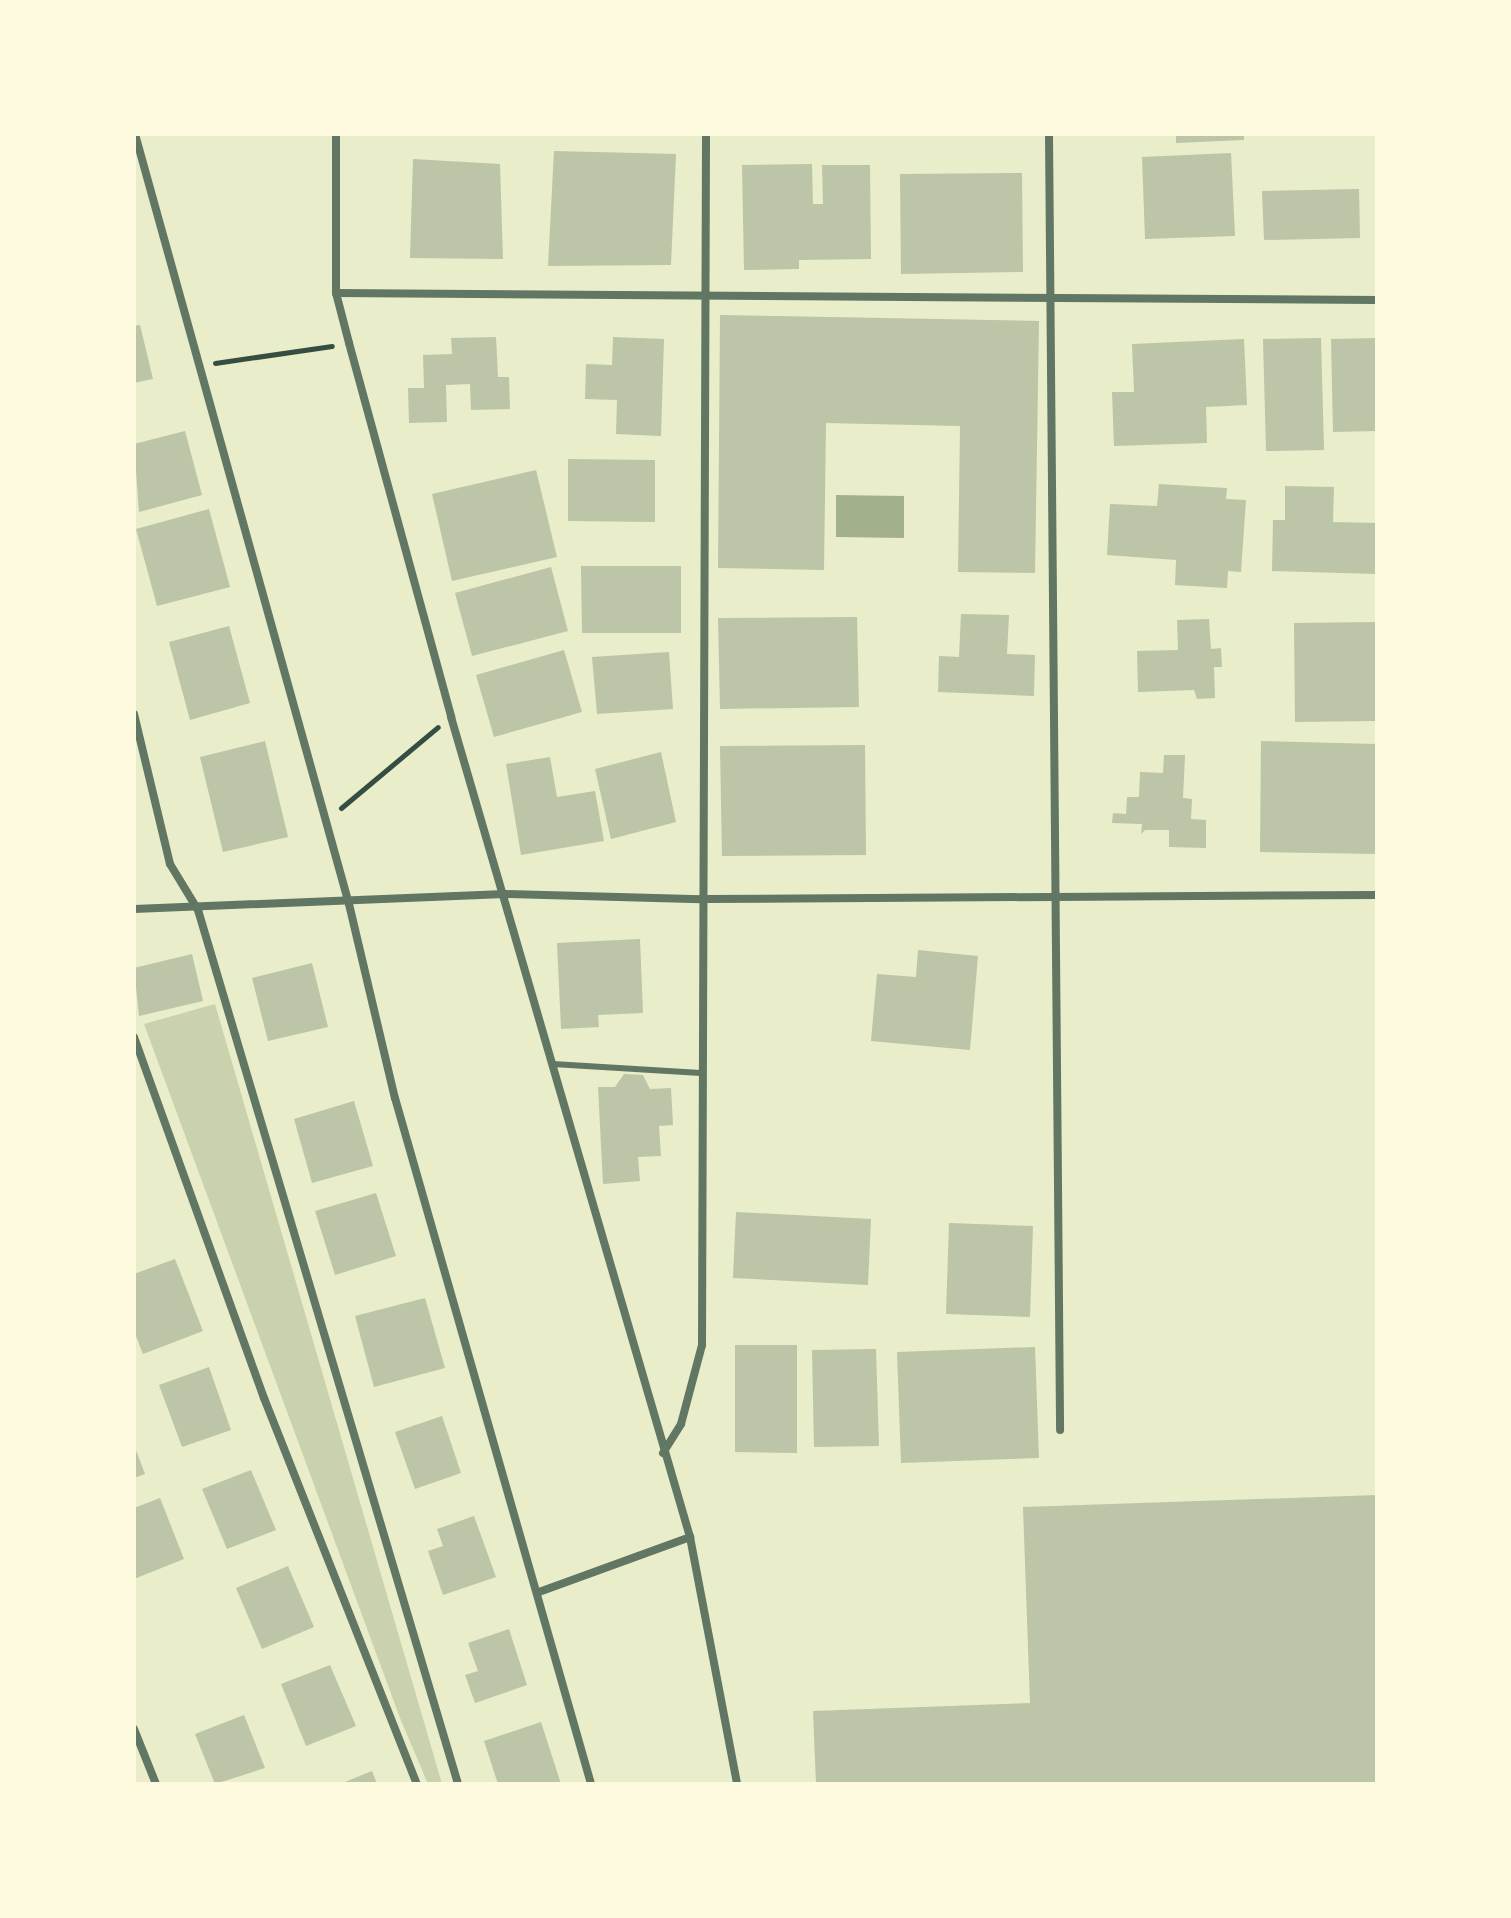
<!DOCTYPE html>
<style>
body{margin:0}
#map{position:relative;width:1511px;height:1918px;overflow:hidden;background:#e9edc9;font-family:"Nunito Sans",sans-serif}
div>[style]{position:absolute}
.green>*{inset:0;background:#cad2ad}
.water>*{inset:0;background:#a3b18a}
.building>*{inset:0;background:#bcc5a7}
.path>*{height:5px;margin:-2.5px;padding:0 2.5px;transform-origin:2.5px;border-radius:2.5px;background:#344e41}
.service>*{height:6px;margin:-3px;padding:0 3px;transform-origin:3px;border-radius:3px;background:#617663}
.minor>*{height:8px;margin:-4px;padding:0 4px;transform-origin:4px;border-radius:4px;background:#617663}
span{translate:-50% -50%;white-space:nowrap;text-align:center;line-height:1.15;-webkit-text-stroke:6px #fefae0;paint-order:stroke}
.frame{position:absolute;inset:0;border:136px solid #fefae0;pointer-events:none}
</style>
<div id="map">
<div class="green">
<i style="clip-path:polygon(215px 1004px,442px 1784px,428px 1784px,400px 1718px,144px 1024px)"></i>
</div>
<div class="water">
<i style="clip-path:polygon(836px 495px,904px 496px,904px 538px,836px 537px)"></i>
</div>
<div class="building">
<i style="clip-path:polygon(1176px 134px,1244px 134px,1244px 140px,1176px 143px)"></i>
<i style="clip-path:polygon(554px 151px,676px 154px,671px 265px,548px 266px)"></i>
<i style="clip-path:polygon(1231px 153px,1235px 236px,1145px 239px,1142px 157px)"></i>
<i style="clip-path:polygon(413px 159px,500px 164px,503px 259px,410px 258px)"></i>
<i style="clip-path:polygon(812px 164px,813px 204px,823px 204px,822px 165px,870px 165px,871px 259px,799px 260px,799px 269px,744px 270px,742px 165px)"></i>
<i style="clip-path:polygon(1022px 173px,1023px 272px,901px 274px,900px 174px)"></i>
<i style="clip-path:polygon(1359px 189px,1360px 238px,1264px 240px,1262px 191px)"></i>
<i style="clip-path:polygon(720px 315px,1039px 321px,1035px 573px,958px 572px,960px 426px,826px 423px,824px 570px,718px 568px)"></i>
<i style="clip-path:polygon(140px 325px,153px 379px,134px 383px,134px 326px)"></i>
<i style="clip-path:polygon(496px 337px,498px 377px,509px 377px,510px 409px,471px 410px,470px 384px,446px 385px,447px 422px,409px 423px,408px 388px,424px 388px,423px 355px,452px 354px,451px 338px)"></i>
<i style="clip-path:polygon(613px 337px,664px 339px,661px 436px,616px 434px,617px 400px,585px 399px,586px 364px,612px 365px)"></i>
<i style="clip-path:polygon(1321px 338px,1324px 450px,1266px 451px,1263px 339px)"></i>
<i style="clip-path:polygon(1377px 338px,1377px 431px,1333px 432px,1331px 339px)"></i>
<i style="clip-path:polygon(1244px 339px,1247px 405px,1206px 407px,1207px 443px,1114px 446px,1112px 392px,1134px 392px,1132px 344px)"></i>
<i style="clip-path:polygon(185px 431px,202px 495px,139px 512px,134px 444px)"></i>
<i style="clip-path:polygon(568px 459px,655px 460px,655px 522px,568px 521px)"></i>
<i style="clip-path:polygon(536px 470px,557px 557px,452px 581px,432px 494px)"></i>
<i style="clip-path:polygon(1159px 484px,1227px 488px,1226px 499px,1246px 500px,1241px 572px,1228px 571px,1227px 588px,1175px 585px,1176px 560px,1107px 555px,1110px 504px,1157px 506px)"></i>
<i style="clip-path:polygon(1285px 486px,1334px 487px,1333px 522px,1377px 523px,1377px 574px,1272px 571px,1273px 520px,1285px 520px)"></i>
<i style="clip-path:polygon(209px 509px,230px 587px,157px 606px,136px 529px)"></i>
<i style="clip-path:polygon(581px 566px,681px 566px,681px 633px,582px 633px)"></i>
<i style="clip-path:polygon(551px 567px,568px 631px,472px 656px,455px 593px)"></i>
<i style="clip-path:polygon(961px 614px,1009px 615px,1007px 654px,1035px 655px,1034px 696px,938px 692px,939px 656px,959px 657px)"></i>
<i style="clip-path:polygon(857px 617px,859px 707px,720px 709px,718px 618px)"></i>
<i style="clip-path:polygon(1209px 619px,1211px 649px,1221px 648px,1222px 667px,1214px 667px,1215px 698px,1197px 699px,1194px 690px,1138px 692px,1137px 651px,1178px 650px,1177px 620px)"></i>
<i style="clip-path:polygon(1377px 622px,1377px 721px,1295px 722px,1294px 623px)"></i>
<i style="clip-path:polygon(229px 626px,250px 703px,190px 720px,169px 642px)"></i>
<i style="clip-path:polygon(564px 650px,582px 712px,494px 737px,476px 675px)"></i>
<i style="clip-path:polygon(669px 652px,673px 709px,597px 714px,592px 657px)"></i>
<i style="clip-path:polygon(265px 741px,288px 837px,223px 852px,200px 757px)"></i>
<i style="clip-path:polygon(1261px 741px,1377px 744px,1377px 854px,1260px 852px)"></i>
<i style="clip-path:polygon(865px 745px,866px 855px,722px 856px,720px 746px)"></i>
<i style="clip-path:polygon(661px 752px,676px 822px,611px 839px,595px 769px)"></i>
<i style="clip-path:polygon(1164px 755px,1185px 755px,1183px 798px,1192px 799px,1191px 819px,1206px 820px,1206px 848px,1169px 847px,1169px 830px,1145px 830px,1141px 834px,1142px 824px,1112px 823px,1113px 813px,1126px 814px,1127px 797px,1139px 797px,1140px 772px,1163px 773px)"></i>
<i style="clip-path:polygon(550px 757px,557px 797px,595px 791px,604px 841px,521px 855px,506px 764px)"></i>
<i style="clip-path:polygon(640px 939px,643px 1013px,598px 1015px,599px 1027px,561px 1029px,557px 943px)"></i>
<i style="clip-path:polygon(918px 950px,978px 956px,970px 1050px,871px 1041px,877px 974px,916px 977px)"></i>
<i style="clip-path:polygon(192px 954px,203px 1001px,139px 1016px,134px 968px)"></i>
<i style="clip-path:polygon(312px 963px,328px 1027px,268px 1041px,252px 978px)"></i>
<i style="clip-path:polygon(624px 1074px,643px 1075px,650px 1089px,671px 1088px,673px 1125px,659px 1126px,661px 1156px,638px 1157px,640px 1181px,603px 1184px,598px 1087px,615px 1087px)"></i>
<i style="clip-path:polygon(354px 1101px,373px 1166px,312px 1183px,294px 1119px)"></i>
<i style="clip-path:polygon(376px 1193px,396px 1256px,335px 1275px,315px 1211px)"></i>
<i style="clip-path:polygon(736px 1212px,871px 1219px,868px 1285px,733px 1278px)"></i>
<i style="clip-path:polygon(949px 1223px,1033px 1226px,1030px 1317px,946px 1314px)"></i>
<i style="clip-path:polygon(175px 1259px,203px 1331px,143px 1354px,134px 1331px,134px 1274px)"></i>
<i style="clip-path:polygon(425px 1298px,445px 1368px,374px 1387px,355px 1316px)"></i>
<i style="clip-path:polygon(735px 1345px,797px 1345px,797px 1453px,735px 1452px)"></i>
<i style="clip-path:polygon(1035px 1347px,1039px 1458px,901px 1463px,897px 1352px)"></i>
<i style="clip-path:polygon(876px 1349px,879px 1446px,814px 1447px,812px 1350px)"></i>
<i style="clip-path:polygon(209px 1367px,231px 1430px,182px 1447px,159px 1385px)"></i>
<i style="clip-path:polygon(442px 1416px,461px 1473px,415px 1489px,395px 1432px)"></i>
<i style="clip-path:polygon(134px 1445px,145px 1474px,134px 1478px)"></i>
<i style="clip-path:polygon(251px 1470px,276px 1530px,227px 1549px,202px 1489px)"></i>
<i style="clip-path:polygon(1377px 1495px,1377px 1784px,816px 1784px,813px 1711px,1030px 1703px,1023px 1507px)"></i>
<i style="clip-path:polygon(160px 1498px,184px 1559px,134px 1579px,134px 1508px)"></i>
<i style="clip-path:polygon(474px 1516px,496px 1577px,443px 1595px,428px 1551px,443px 1546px,437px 1529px)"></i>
<i style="clip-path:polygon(288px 1566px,314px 1627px,262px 1649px,236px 1588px)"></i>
<i style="clip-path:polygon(509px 1629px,527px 1685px,475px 1703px,465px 1675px,478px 1671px,468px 1643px)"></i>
<i style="clip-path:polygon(330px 1665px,356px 1726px,306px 1746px,281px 1684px)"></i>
<i style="clip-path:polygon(244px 1715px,265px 1768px,215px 1784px,195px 1734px)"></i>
<i style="clip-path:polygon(541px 1722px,561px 1784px,498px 1784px,484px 1741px)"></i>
<i style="clip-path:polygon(372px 1771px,377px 1784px,340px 1784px)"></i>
</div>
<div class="path">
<i style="left:215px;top:363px;width:118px;rotate:-8.3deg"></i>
<i style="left:341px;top:808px;width:126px;rotate:-39.9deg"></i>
</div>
<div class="service">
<i style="left:553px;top:1064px;width:148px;rotate:3.5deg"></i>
</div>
<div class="minor">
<i style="left:135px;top:134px;width:799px;rotate:74.47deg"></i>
<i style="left:349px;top:904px;width:199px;rotate:76.7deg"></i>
<i style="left:395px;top:1098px;width:713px;rotate:74.05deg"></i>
<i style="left:336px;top:134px;width:159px;rotate:90deg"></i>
<i style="left:336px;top:293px;width:52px;rotate:75.4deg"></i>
<i style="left:349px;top:343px;width:388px;rotate:74.7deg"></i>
<i style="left:451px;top:717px;width:854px;rotate:73.75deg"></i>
<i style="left:690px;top:1537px;width:251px;rotate:79.2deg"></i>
<i style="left:1049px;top:134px;width:1296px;rotate:89.51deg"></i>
<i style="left:336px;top:293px;width:1041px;rotate:0.39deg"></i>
<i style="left:134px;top:714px;width:154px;rotate:76.5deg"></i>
<i style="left:170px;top:864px;width:54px;rotate:58.7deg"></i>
<i style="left:198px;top:910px;width:912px;rotate:73.43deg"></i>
<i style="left:134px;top:909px;width:371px;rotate:-2.3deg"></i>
<i style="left:505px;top:894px;width:196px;rotate:1.5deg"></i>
<i style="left:701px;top:899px;width:676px;rotate:-0.34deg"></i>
<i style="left:134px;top:1037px;width:384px;rotate:70.2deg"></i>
<i style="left:264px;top:1398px;width:415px;rotate:68.4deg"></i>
<i style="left:663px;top:1453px;width:34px;rotate:-58deg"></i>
<i style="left:681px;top:1424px;width:82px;rotate:-75.1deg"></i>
<i style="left:702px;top:1345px;width:1211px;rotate:-89.81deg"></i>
<i style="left:539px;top:1592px;width:161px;rotate:-20deg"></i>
<i style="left:134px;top:1729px;width:59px;rotate:68.2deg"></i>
</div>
<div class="frame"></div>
</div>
